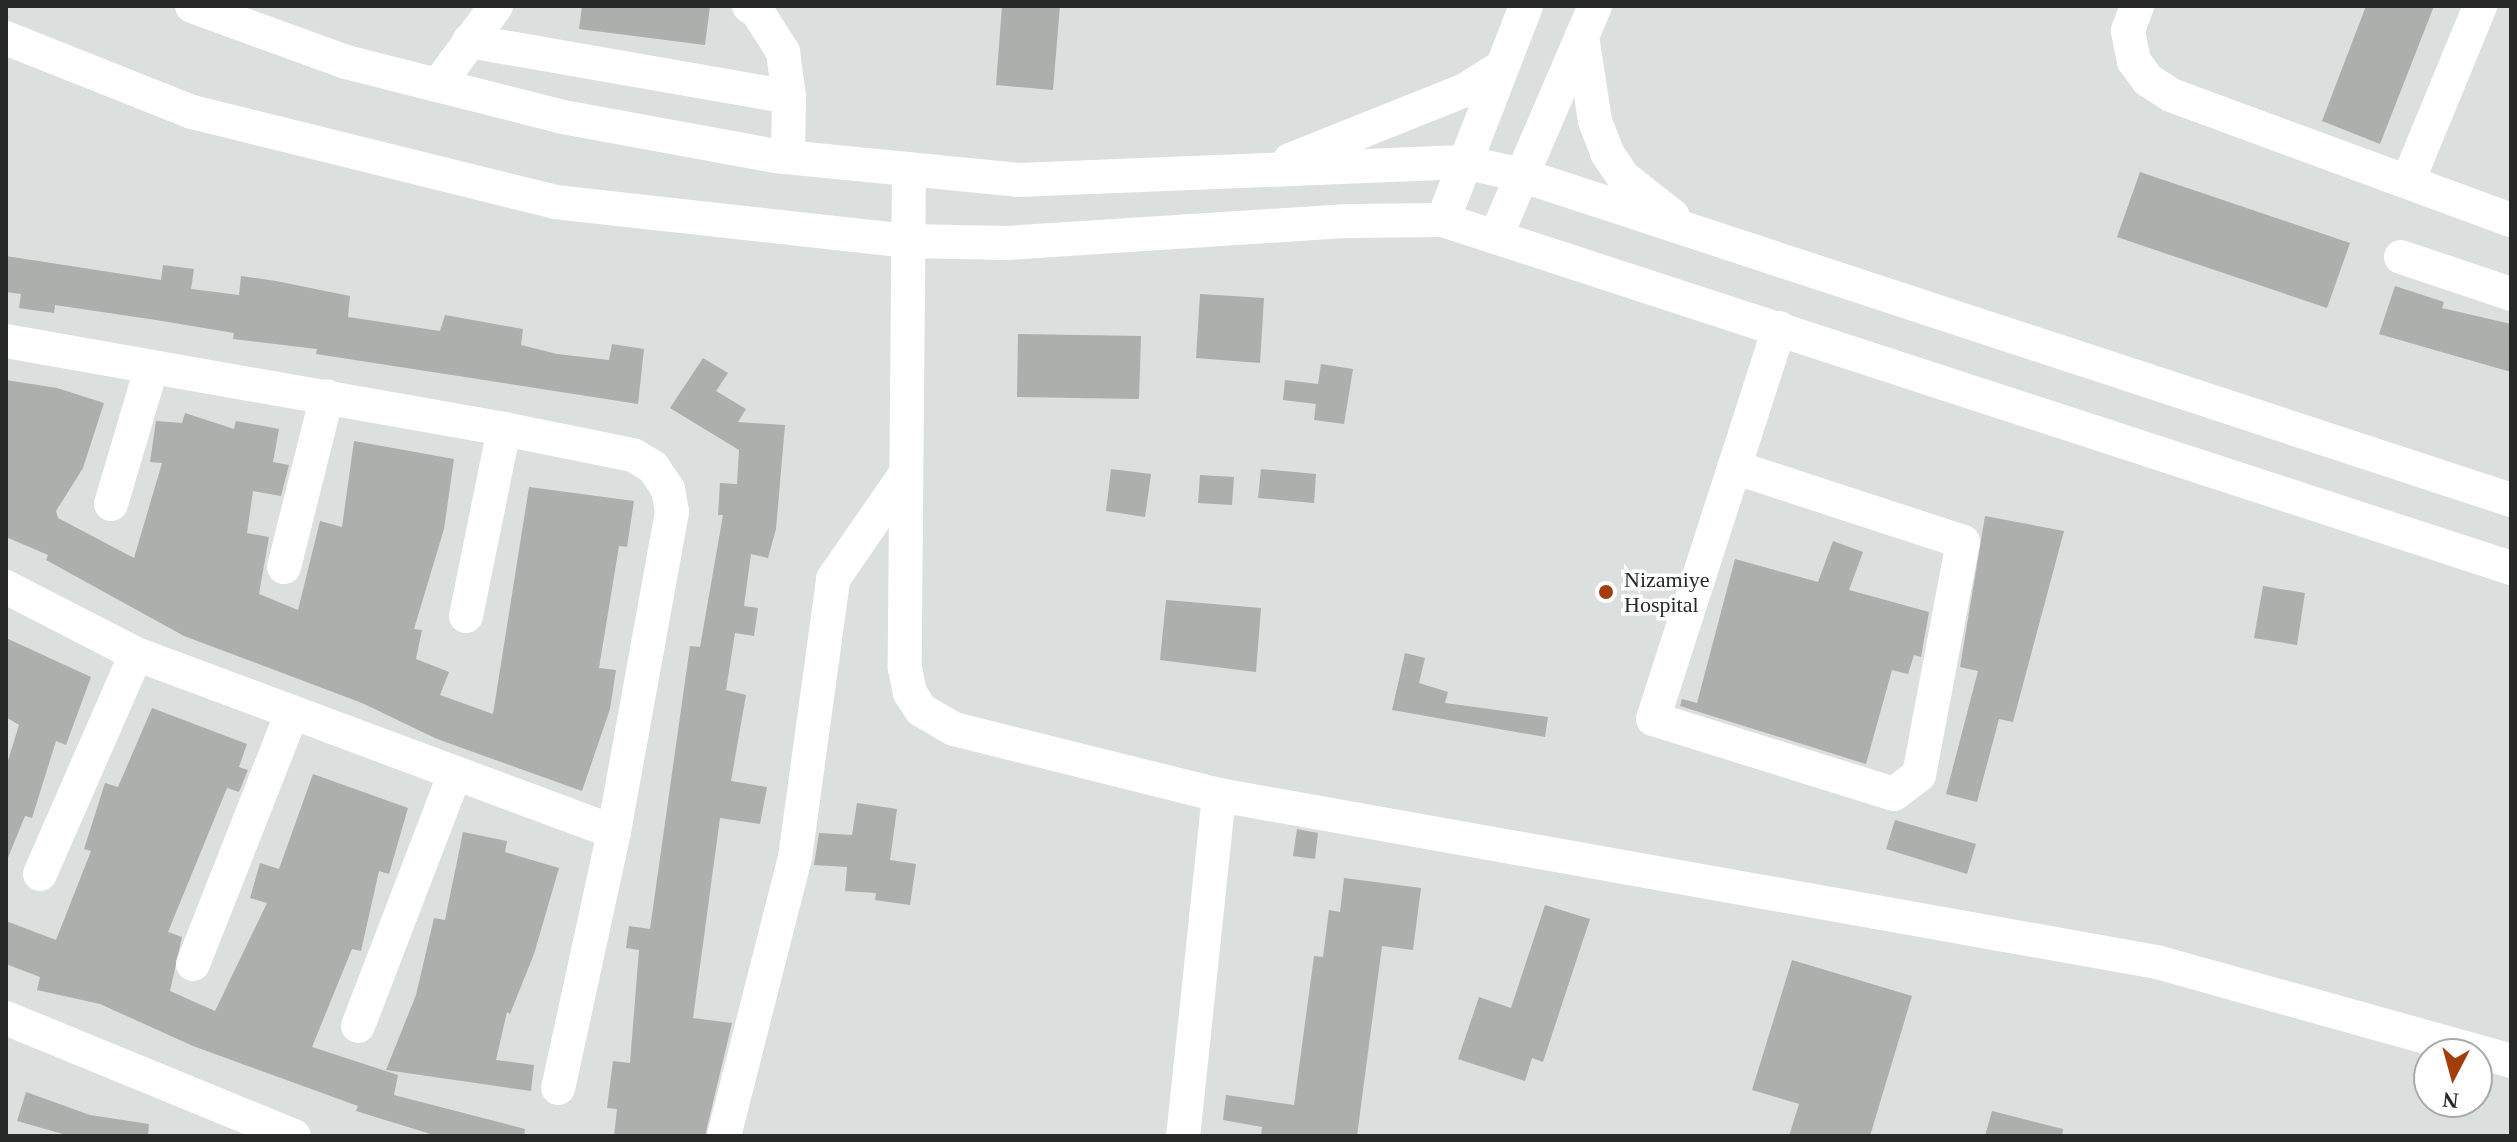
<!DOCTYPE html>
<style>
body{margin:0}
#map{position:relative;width:2517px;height:1142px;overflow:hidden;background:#dbdfde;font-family:"Times New Roman",serif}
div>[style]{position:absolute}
.building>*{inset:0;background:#acafac}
.minor>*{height:34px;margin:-17px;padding:0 17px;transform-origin:17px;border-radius:17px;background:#fff}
.dots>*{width:22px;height:22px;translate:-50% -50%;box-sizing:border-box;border:4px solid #fff;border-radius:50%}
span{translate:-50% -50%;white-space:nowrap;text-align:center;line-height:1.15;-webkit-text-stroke:7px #fff;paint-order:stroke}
.poi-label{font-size:22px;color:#272828}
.left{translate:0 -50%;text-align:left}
.frame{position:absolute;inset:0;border:8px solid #272828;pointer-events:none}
.north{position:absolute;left:2413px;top:1038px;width:80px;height:80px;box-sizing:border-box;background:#fff;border:2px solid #a9a9a9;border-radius:50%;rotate:186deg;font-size:22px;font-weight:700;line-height:32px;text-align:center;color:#272828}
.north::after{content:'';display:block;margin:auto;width:28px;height:36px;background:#a23e0b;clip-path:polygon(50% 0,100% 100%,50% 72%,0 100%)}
</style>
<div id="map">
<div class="building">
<i style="clip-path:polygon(582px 6px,710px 6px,705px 45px,579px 29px)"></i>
<i style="clip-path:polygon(1002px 6px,1060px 6px,1053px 90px,996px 85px)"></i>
<i style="clip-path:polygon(2366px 6px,2434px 6px,2380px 144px,2322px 121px)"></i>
<i style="clip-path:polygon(2140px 172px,2350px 243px,2327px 308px,2117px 237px)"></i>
<i style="clip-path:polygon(6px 256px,161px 280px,163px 265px,194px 269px,191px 289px,239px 295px,241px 276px,276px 281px,350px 296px,348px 317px,440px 331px,445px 315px,523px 329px,521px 345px,557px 354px,609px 360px,612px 344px,644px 349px,638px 404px,316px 354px,317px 349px,233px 339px,234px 333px,156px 320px,55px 305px,54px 313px,19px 308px,21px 294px,6px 292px)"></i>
<i style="clip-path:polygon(2395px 286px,2444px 302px,2442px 308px,2511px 324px,2511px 372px,2379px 334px)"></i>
<i style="clip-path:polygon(1200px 294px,1264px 298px,1260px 363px,1196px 358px)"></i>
<i style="clip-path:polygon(1018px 334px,1141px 336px,1139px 399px,1017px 397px)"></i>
<i style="clip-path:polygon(703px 358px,728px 373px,716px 391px,746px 409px,738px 422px,785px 425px,776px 529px,768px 558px,751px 554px,744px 606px,758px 608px,754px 636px,735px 633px,726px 690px,746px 695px,731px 781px,767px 787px,760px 824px,720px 818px,693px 1018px,732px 1023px,705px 1136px,614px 1136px,617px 1109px,607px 1108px,613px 1061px,630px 1063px,639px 950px,626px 948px,629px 926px,650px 929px,690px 646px,700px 647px,723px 515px,718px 515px,720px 483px,737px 484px,739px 450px,670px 408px)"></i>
<i style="clip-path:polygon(1321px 364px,1353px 369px,1344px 424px,1314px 420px,1316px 404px,1283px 400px,1285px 380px,1318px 384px)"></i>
<i style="clip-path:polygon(6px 380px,57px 388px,104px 403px,83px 468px,56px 511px,58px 518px,134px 558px,162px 463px,150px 462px,156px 421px,182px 423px,185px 413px,234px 429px,236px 421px,279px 429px,273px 462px,289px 465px,281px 496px,253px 491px,247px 533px,269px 537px,259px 594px,298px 610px,320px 521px,342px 527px,354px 441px,454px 459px,444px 529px,414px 629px,422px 630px,416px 659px,449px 672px,440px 695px,493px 714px,529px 487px,634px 501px,627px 547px,619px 546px,599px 668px,616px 670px,610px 709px,582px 791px,437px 739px,362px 703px,184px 636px,46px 560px,48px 555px,6px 537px)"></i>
<i style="clip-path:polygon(1111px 469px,1151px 474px,1145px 517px,1106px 511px)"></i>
<i style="clip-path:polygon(1261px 469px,1316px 474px,1314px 503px,1258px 498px)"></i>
<i style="clip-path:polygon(1200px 475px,1234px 477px,1232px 505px,1198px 503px)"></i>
<i style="clip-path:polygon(1985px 516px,2064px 531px,2013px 722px,1999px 719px,1977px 802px,1946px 794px,1978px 671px,1960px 667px)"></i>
<i style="clip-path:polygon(1833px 541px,1863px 552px,1849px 590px,1929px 612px,1921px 657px,1914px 655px,1908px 674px,1892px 670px,1866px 764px,1680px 706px,1682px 699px,1697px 703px,1735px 559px,1818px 582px)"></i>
<i style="clip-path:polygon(2263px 586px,2305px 593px,2297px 645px,2254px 638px)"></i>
<i style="clip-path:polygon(1166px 600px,1261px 608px,1256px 672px,1160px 660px)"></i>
<i style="clip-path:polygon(6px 638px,91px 677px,66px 745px,56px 741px,32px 818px,25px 816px,7px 860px,6px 767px,19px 725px,6px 717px)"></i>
<i style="clip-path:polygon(1405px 653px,1425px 658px,1419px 683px,1448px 692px,1445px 703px,1548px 717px,1545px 737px,1392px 710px)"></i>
<i style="clip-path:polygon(152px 708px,247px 744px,239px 767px,248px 770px,239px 792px,227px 788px,168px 932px,182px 937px,170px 991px,215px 1011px,267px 903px,250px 898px,260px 863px,279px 869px,313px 774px,408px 808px,389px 874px,379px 871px,361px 951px,352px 949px,312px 1047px,398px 1075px,394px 1095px,525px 1129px,524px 1136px,437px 1136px,356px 1111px,358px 1106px,193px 1046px,100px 1004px,37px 990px,40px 977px,6px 964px,6px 921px,56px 940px,91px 851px,84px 849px,105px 783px,118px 787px)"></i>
<i style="clip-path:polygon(857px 803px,897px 809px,890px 860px,916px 864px,910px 905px,875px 900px,876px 893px,845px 891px,847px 867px,814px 865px,819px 833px,852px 835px)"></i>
<i style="clip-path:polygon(1895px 820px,1976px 844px,1967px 874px,1886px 849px)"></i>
<i style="clip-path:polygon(1297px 829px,1318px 833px,1315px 859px,1293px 856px)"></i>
<i style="clip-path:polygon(463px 832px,507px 841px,505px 852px,559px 868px,534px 954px,510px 1014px,507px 1012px,496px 1060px,534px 1065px,531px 1091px,386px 1070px,416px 995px,434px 918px,445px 920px)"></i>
<i style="clip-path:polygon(1344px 878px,1421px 888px,1413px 950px,1382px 946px,1357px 1136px,1261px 1136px,1262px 1127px,1223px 1120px,1226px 1095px,1294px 1105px,1314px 956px,1323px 957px,1329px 910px,1340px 912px)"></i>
<i style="clip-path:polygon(1545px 905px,1590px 919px,1543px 1062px,1532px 1058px,1525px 1081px,1458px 1059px,1479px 997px,1511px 1008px)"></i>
<i style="clip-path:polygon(1792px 960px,1912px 996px,1870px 1136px,1789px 1136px,1799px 1104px,1752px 1090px)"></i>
<i style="clip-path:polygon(26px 1092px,90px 1115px,149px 1124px,148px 1136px,70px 1136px,17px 1121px)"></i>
<i style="clip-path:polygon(1992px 1111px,2063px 1129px,2062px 1136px,1985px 1136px)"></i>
</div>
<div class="minor">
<i style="left:192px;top:6px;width:164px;rotate:20deg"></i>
<i style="left:346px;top:62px;width:224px;rotate:14.2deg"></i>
<i style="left:563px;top:117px;width:216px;rotate:10.4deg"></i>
<i style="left:775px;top:156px;width:244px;rotate:5.6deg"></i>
<i style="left:1018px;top:180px;width:446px;rotate:-2.3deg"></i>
<i style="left:1464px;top:162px;width:58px;rotate:12.8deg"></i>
<i style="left:1521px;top:175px;width:1042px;rotate:18.17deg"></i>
<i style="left:749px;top:6px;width:9px;rotate:32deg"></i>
<i style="left:757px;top:11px;width:49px;rotate:57.6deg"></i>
<i style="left:783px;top:52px;width:45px;rotate:82.4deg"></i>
<i style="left:789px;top:97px;width:60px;rotate:91deg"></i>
<i style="left:2137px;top:6px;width:27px;rotate:110deg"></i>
<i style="left:2128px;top:31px;width:31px;rotate:79deg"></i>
<i style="left:2134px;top:61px;width:24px;rotate:54deg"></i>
<i style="left:2148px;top:80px;width:27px;rotate:33deg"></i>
<i style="left:2171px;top:95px;width:362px;rotate:20.2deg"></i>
<i style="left:1582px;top:36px;width:86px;rotate:81.3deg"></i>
<i style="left:1595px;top:121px;width:34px;rotate:69deg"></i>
<i style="left:1607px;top:153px;width:29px;rotate:56deg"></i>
<i style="left:1623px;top:177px;width:63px;rotate:38deg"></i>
<i style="left:6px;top:38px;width:200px;rotate:21.7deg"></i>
<i style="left:192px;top:112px;width:374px;rotate:13.9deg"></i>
<i style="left:555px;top:202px;width:356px;rotate:6.3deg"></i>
<i style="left:909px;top:241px;width:97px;rotate:1.2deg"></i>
<i style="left:1006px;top:243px;width:343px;rotate:-3.7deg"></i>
<i style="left:1348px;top:221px;width:95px;rotate:-0.6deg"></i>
<i style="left:1443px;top:220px;width:1123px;rotate:18.05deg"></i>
<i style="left:469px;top:41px;width:325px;rotate:9.9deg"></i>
<i style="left:438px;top:85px;width:98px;rotate:-53.7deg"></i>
<i style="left:1290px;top:160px;width:188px;rotate:-21.8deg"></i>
<i style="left:1465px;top:90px;width:39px;rotate:-32deg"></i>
<i style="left:909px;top:169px;width:499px;rotate:90.5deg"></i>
<i style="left:905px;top:668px;width:25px;rotate:79deg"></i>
<i style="left:910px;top:693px;width:20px;rotate:57deg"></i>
<i style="left:921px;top:710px;width:38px;rotate:30deg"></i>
<i style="left:954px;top:729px;width:273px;rotate:14deg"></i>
<i style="left:1219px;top:795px;width:343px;rotate:96deg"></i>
<i style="left:2408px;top:181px;width:189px;rotate:-67.6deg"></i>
<i style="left:1443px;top:220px;width:230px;rotate:-68.8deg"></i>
<i style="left:1496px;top:236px;width:250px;rotate:-66.7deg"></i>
<i style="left:2401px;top:257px;width:116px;rotate:18.6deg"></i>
<i style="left:6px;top:341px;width:506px;rotate:10.02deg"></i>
<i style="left:504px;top:429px;width:132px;rotate:11.4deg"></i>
<i style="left:633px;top:455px;width:23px;rotate:31deg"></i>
<i style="left:653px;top:467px;width:27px;rotate:56deg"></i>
<i style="left:668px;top:489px;width:23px;rotate:80deg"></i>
<i style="left:672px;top:512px;width:325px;rotate:100.3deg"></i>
<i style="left:614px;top:832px;width:262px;rotate:102.3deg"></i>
<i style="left:1734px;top:467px;width:241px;rotate:18.1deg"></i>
<i style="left:1963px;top:542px;width:237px;rotate:100.7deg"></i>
<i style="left:1919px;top:775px;width:31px;rotate:143deg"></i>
<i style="left:1894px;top:794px;width:252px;rotate:-162.7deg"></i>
<i style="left:1653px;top:719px;width:411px;rotate:-72.1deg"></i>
<i style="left:111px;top:504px;width:141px;rotate:-73.5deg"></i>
<i style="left:284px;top:567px;width:176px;rotate:-75.9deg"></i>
<i style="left:6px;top:587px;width:146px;rotate:27.3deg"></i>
<i style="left:136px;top:654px;width:510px;rotate:20.42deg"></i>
<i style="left:466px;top:616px;width:191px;rotate:-78.5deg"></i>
<i style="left:1219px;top:795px;width:953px;rotate:10.1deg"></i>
<i style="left:2157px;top:962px;width:368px;rotate:15.6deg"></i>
<i style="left:40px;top:874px;width:240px;rotate:-66.4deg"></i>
<i style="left:193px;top:964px;width:268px;rotate:-68.5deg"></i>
<i style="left:6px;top:1018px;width:311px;rotate:22.3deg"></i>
<i style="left:358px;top:1026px;width:268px;rotate:-69deg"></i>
<i style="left:724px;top:1136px;width:287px;rotate:-75.7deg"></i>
<i style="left:795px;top:858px;width:282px;rotate:-82.2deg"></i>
<i style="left:833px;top:579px;width:129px;rotate:-55.4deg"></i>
</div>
<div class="dots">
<i style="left:1606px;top:592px;background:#a23e0b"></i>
</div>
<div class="poi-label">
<span class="left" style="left:1624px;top:592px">Nizamiye<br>Hospital</span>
</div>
<div class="frame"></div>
<div class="north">N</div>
</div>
